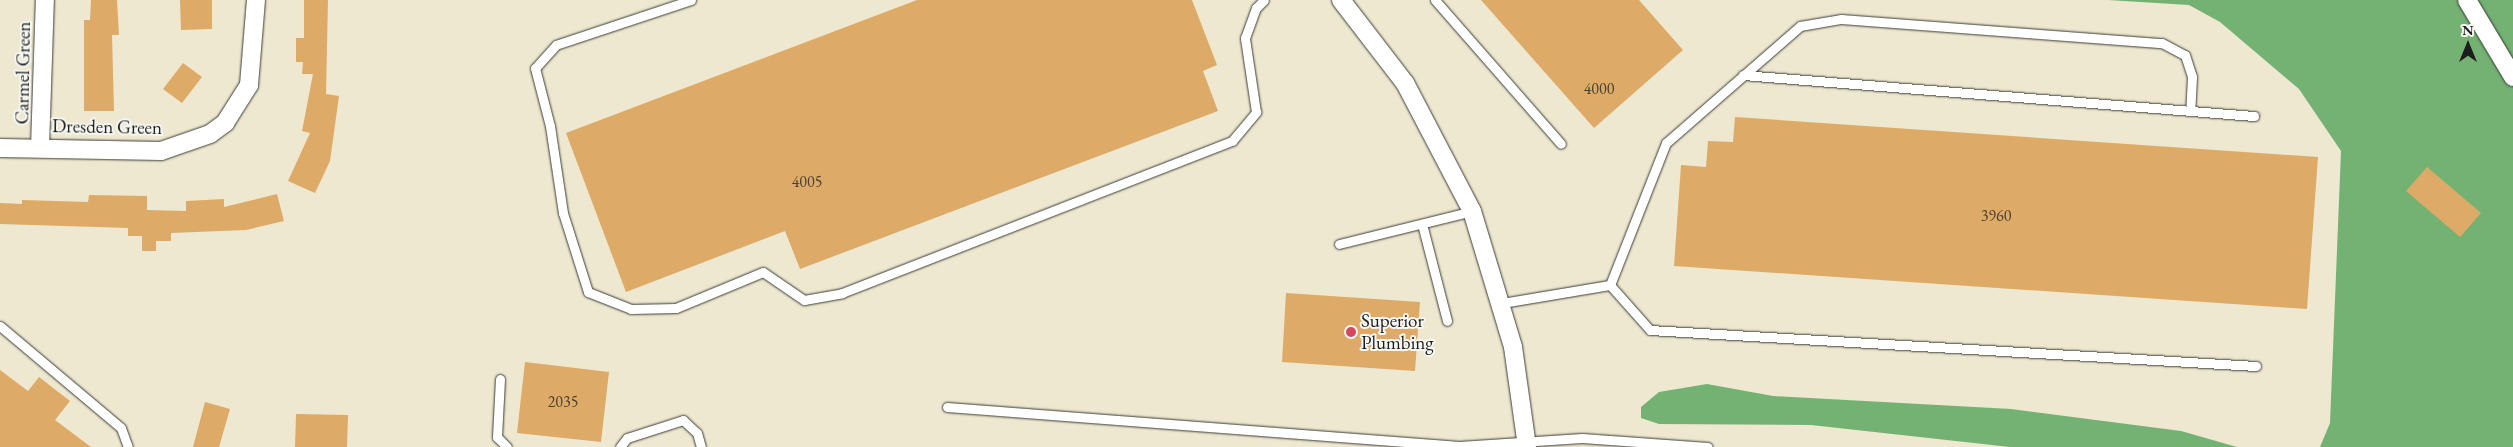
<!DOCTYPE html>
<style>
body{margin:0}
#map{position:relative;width:2513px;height:447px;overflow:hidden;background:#ede8cf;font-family:"EB Garamond",serif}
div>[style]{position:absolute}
.forest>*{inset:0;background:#74b274}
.building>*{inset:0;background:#deaa67}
.roads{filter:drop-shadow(0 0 1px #3b3b37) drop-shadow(0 0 1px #3b3b37)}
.lane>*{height:9px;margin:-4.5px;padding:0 4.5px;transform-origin:4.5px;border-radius:4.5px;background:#fff}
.street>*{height:18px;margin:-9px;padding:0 9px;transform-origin:9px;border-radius:9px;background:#fff}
.dots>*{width:14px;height:14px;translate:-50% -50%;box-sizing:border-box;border:2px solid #f6f6f2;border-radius:50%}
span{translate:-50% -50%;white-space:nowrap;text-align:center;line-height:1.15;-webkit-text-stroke:4px #f6f6f2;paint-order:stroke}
.number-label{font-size:16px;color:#4c402f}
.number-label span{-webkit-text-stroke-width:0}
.street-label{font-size:19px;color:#1c1c1c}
.poi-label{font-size:19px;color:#1c1c1c}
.left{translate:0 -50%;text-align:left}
.north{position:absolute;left:2443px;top:20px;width:50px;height:50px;-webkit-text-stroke:4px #f6f6f2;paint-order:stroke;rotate:0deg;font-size:14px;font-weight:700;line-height:20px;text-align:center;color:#1c1c1c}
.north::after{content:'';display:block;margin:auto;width:18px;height:22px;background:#1c1c1c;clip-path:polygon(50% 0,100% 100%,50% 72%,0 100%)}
</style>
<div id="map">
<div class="forest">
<i style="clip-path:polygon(2108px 0,2513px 0,2513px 447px,2320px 447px,2330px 423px,2341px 151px,2299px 89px,2220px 22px,2189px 5px)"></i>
<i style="clip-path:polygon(1707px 384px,1773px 396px,2011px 409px,2181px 431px,2237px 447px,2010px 447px,1811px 425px,1659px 424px,1641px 418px,1641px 407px,1659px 392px)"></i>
</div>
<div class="building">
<i style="clip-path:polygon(91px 0,117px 0,119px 35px,112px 35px,114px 111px,84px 111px,84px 20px,90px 20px)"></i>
<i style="clip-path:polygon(180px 0,212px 0,212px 29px,181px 30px)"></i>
<i style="clip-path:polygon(304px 0,328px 0,326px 94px,339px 96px,330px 161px,315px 193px,288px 181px,310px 133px,302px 131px,313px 74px,302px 74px,303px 62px,296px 62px,296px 38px,304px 38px)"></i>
<i style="clip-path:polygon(917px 0,1192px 0,1217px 65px,1203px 71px,1218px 111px,800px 269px,785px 231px,626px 292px,566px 133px)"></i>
<i style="clip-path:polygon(1481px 0,1639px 0,1683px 50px,1594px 128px)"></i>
<i style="clip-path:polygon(183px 63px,202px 77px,182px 103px,163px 89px)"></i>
<i style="clip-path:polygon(1735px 117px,2318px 157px,2307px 309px,1674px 266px,1681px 165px,1706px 167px,1708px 141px,1733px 142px)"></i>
<i style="clip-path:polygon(2427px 167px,2481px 213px,2460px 237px,2406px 191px)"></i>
<i style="clip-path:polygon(277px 194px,284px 221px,246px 230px,171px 233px,171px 241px,156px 241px,156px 251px,142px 251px,142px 236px,128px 236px,128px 228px,0 224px,0 203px,22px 204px,22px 200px,88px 202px,89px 195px,147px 196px,147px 210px,186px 211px,186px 201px,224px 199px,224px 207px)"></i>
<i style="clip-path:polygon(1286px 293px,1420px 302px,1415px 371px,1282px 362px)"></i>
<i style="clip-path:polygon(525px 362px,609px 372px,601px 442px,517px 433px)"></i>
<i style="clip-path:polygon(0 370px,28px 391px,39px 377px,70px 401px,55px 420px,91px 447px,0 447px)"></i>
<i style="clip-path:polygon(205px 402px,230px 409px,219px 447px,193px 447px)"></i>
<i style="clip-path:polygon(296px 414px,348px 415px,347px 447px,295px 447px)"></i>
</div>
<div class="roads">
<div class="lane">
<i style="left:691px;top:0;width:142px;rotate:161.6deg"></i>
<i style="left:556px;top:45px;width:31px;rotate:132deg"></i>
<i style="left:535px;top:68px;width:60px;rotate:75.5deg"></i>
<i style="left:550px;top:126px;width:88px;rotate:81.5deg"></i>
<i style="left:563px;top:213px;width:83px;rotate:72.4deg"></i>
<i style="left:588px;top:292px;width:46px;rotate:21.6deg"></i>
<i style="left:631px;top:309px;width:45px;rotate:-1.3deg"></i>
<i style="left:676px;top:308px;width:94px;rotate:-22.5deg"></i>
<i style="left:763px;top:272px;width:50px;rotate:34.3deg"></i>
<i style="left:804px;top:300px;width:39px;rotate:-10deg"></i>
<i style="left:842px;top:293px;width:419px;rotate:-21.3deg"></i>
<i style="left:1232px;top:141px;width:38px;rotate:-50deg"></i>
<i style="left:1256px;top:112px;width:75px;rotate:-98.5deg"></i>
<i style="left:1245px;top:38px;width:32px;rotate:-70deg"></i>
<i style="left:1256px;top:8px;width:11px;rotate:-45deg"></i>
<i style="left:1435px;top:0;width:191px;rotate:48.8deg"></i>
<i style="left:1743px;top:75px;width:513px;rotate:4.59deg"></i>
<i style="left:1422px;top:224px;width:100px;rotate:75.5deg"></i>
<i style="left:1339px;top:244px;width:137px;rotate:-13.9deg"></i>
<i style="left:1610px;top:285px;width:153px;rotate:-68.5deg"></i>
<i style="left:1666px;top:143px;width:178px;rotate:-41.1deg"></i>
<i style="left:1800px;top:26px;width:42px;rotate:-9.7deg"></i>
<i style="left:1841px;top:19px;width:322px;rotate:4.3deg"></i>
<i style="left:2162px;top:43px;width:26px;rotate:28deg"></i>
<i style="left:2185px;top:55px;width:23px;rotate:72deg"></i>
<i style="left:2192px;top:77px;width:34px;rotate:93deg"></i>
<i style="left:1610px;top:285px;width:60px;rotate:48.4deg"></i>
<i style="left:1650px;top:330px;width:607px;rotate:3.4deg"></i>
<i style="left:1502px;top:303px;width:109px;rotate:-9.5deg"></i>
<i style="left:0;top:326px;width:158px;rotate:40.1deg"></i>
<i style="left:121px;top:428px;width:20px;rotate:70deg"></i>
<i style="left:500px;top:379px;width:58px;rotate:93deg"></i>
<i style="left:497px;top:437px;width:14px;rotate:45deg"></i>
<i style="left:947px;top:407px;width:513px;rotate:4.36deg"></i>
<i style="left:1459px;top:446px;width:123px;rotate:-3.7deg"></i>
<i style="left:1582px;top:438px;width:126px;rotate:4.1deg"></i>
<i style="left:620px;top:447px;width:11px;rotate:-52deg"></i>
<i style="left:627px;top:438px;width:59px;rotate:-17.8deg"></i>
<i style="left:683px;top:420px;width:19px;rotate:43deg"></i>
<i style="left:697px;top:433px;width:15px;rotate:74deg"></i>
</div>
<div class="street">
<i style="left:1341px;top:0;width:105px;rotate:52.4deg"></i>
<i style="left:1405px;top:83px;width:144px;rotate:62.4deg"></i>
<i style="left:1472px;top:211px;width:142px;rotate:73.2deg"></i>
<i style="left:1513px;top:347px;width:101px;rotate:82deg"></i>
<i style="left:2467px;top:0;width:90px;rotate:59.1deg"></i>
<i style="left:40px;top:147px;width:147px;rotate:-88.1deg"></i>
<i style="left:0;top:148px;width:161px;rotate:1.1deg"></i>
<i style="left:161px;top:151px;width:52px;rotate:-19.1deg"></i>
<i style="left:210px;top:134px;width:19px;rotate:-36deg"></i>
<i style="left:225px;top:123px;width:45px;rotate:-57.7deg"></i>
<i style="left:249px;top:85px;width:85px;rotate:-85.3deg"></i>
</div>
</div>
<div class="dots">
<i style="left:1351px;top:332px;background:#d1495b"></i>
</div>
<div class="number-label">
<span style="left:1599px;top:89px">4000</span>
<span style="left:807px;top:182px">4005</span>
<span style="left:1996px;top:216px">3960</span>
<span style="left:563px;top:402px">2035</span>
</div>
<div class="street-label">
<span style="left:23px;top:73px;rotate:-89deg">Carmel Green</span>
<span style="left:107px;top:127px;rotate:1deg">Dresden Green</span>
</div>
<div class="poi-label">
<span class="left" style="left:1361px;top:332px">Superior<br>Plumbing</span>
</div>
<div class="north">N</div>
</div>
